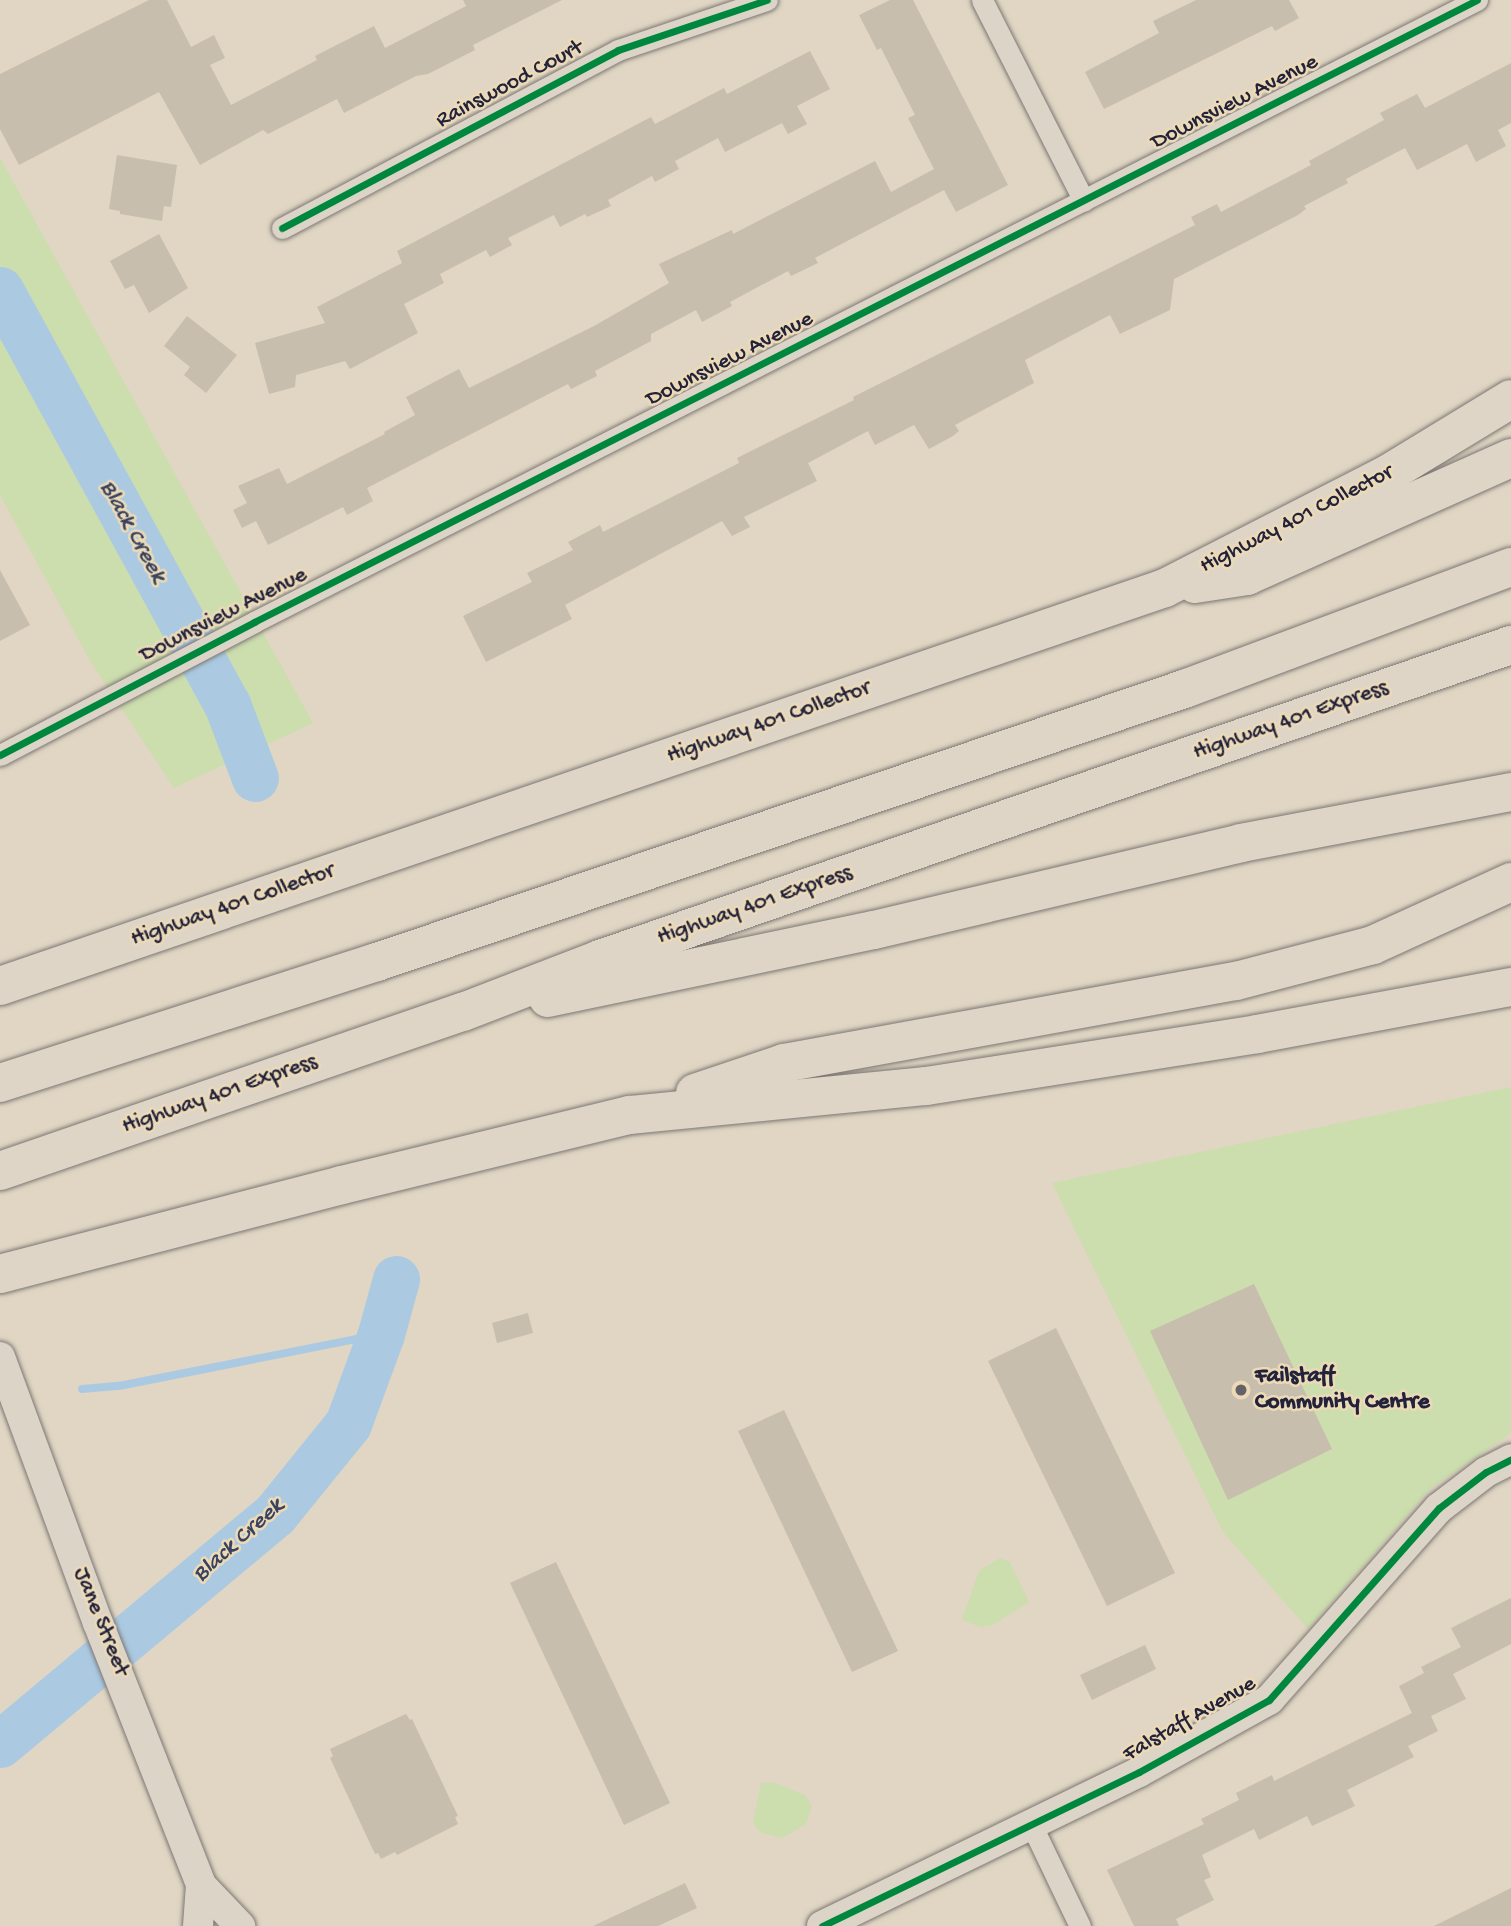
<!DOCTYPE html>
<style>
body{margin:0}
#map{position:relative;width:1511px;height:1926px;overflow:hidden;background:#e0d6c3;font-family:"Gochi Hand",sans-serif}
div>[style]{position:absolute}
.green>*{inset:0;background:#ccddae}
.stream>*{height:8px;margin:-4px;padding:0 4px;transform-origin:4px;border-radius:4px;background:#abcae2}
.river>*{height:47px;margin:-23.5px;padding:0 23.5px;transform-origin:23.5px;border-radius:23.5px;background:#abcae2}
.building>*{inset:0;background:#c8bead}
.roads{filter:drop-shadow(0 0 2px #7c7774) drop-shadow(0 0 2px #7c7774)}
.street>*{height:21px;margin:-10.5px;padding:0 10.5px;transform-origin:10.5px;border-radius:10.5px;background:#dcd4c7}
.secondary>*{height:30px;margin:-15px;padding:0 15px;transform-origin:15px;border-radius:15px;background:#dcd4c7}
.highway>*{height:38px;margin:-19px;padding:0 19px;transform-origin:19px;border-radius:19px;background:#ded5c7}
.cycleway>*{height:7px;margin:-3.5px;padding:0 3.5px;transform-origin:3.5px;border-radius:3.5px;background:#00873e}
.dots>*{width:19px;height:19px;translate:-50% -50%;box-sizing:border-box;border:4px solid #ecdab7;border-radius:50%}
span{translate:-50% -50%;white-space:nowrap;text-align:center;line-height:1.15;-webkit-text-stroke:5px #ecdab7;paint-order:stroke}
.street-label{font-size:23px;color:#22223b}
.poi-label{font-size:23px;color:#22223b;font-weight:700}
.left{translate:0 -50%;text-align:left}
.water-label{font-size:24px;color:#39435f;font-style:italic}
</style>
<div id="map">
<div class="green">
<i style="clip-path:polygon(0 158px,313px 723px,174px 788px,92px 664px,0 495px)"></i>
<i style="clip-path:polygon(1511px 1087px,1511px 1433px,1429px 1490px,1308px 1629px,1223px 1532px,1052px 1183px)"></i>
<i style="clip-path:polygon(1000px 1558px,1010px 1562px,1029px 1602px,993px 1625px,981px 1627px,962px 1620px,979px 1571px)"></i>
<i style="clip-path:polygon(772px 1782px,805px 1795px,812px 1806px,806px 1824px,782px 1838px,760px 1832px,753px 1823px,761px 1783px)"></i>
</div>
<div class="stream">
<i style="left:82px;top:1389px;width:37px;rotate:-5deg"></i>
<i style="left:119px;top:1386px;width:267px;rotate:-11.2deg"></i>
</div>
<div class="river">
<i style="left:0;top:290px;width:472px;rotate:61.3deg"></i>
<i style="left:227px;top:704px;width:79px;rotate:69.3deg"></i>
<i style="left:0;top:1744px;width:359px;rotate:-39.9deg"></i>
<i style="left:275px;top:1514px;width:116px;rotate:-51deg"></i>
<i style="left:348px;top:1424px;width:96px;rotate:-69.9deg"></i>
<i style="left:381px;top:1334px;width:57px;rotate:-74.7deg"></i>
</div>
<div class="building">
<i style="clip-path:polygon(149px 0,167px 0,191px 47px,214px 35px,225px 58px,210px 65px,231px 105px,317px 60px,315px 56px,374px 26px,385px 48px,466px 6px,463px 0,562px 0,473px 45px,475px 50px,428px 74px,416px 76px,344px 113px,337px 99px,268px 134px,263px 130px,200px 165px,159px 92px,19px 165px,0 129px,0 74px)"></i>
<i style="clip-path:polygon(890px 0,913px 0,1008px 185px,956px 212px,944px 190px,815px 258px,818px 263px,791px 276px,788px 271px,730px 302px,732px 306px,702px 322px,696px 310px,651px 334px,651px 341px,595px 371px,597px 376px,571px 389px,568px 384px,367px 488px,373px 501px,347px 515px,343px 507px,268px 545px,256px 521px,242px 528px,233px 510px,247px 503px,238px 486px,279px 468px,287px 484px,385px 434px,384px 432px,415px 415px,406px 397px,459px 369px,469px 388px,594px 326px,669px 283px,659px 264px,732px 230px,733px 234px,875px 161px,891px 192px,934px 169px,908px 118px,915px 115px,881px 48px,877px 50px,859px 15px)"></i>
<i style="clip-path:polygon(1196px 0,1289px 0,1299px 18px,1275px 31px,1272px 26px,1104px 109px,1085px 72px,1159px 33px,1153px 21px)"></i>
<i style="clip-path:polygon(810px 51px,830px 89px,797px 106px,807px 124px,788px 134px,782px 123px,725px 152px,718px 138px,675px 161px,679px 169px,655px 182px,652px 176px,608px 200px,611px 206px,587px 217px,585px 214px,560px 227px,554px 215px,508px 238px,512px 245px,490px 257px,486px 250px,440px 274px,444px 283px,404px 304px,418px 333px,350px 369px,345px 361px,296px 375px,295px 387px,269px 394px,255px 343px,325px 323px,317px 307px,402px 263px,397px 251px,651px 117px,655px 124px,724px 88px,727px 94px)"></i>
<i style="clip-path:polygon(1511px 63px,1511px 123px,1498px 130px,1506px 146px,1476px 162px,1467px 144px,1417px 170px,1405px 148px,1346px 179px,1348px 183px,1304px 206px,1306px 209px,1298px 215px,1174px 279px,1170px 310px,1120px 334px,1110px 315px,1025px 360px,1034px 383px,955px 425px,959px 431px,953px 436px,929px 449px,914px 425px,875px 445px,868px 431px,808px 463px,817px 481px,744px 517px,750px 527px,732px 536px,722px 521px,565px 605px,572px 619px,486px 662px,463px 616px,532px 582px,527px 573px,573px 550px,568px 542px,600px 525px,603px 532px,670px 498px,739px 463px,737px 458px,854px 400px,853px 397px,873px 387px,1195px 225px,1191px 217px,1217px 204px,1221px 212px,1311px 165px,1309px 161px,1384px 120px,1380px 113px,1417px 94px,1425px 108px)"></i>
<i style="clip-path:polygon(117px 155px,177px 165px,171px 207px,164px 206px,162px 221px,120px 214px,120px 211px,109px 209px)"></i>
<i style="clip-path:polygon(159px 234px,188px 288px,149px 313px,134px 285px,125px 289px,110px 261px)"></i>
<i style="clip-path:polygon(187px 316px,237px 355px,206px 393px,184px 375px,190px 367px,164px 346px)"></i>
<i style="clip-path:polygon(0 570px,30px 625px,0 641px)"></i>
<i style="clip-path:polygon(1254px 1284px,1332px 1449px,1228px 1500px,1150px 1331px)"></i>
<i style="clip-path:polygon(528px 1313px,533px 1333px,497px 1343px,492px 1323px)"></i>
<i style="clip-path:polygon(1056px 1328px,1175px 1573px,1107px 1606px,988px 1361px)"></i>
<i style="clip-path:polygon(784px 1410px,898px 1651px,852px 1672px,738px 1431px)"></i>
<i style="clip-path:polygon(556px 1562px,670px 1803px,624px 1825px,510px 1583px)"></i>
<i style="clip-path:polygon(1511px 1598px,1511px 1644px,1453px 1674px,1466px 1699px,1431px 1716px,1438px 1731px,1408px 1746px,1414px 1757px,1347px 1790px,1355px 1806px,1312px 1826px,1307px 1816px,1259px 1840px,1254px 1829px,1202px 1855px,1211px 1877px,1204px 1880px,1214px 1900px,1176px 1919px,1179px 1926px,1134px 1926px,1107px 1870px,1204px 1824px,1201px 1819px,1239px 1800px,1236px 1793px,1272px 1775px,1274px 1781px,1412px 1713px,1399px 1686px,1424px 1673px,1421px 1667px,1461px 1647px,1451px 1628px)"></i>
<i style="clip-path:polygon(1145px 1645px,1156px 1669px,1092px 1700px,1080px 1675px)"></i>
<i style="clip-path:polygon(406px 1714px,410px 1720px,412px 1719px,458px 1816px,455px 1817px,458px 1824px,397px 1855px,395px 1852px,381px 1859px,378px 1853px,375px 1854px,330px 1758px,333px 1756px,330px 1749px)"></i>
<i style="clip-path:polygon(685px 1883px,697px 1908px,658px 1926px,593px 1926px)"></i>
<i style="clip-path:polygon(1511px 1888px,1511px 1926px,1434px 1926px)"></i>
</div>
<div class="roads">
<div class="street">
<i style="left:982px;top:0;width:225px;rotate:63.1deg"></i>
<i style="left:282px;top:228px;width:380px;rotate:-27.9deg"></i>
<i style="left:618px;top:50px;width:157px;rotate:-18.6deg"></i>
<i style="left:0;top:755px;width:287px;rotate:-27.6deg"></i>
<i style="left:254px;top:622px;width:1372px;rotate:-26.96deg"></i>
<i style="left:1032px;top:1826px;width:111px;rotate:64.4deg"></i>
</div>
<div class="secondary">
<i style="left:0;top:1357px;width:283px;rotate:69.8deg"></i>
<i style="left:98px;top:1623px;width:282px;rotate:68.5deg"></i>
<i style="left:201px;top:1885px;width:57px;rotate:46.4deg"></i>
<i style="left:198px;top:1926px;width:41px;rotate:-85.8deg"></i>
<i style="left:822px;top:1926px;width:352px;rotate:-25.9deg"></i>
<i style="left:1139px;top:1772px;width:149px;rotate:-29deg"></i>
<i style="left:1269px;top:1700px;width:256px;rotate:-48.5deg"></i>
<i style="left:1439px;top:1508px;width:59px;rotate:-37.5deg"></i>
<i style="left:1486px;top:1472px;width:28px;rotate:-27deg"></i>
</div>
<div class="highway">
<i style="left:1195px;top:584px;width:53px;rotate:-8.7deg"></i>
<i style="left:1247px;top:576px;width:289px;rotate:-24.1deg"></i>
<i style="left:0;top:986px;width:1231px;rotate:-18.86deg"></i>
<i style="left:1165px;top:588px;width:248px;rotate:-27.1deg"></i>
<i style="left:1386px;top:475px;width:146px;rotate:-31.3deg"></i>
<i style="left:548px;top:998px;width:333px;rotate:-11.8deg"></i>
<i style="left:874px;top:930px;width:377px;rotate:-13.3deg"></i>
<i style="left:1241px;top:843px;width:275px;rotate:-10.7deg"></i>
<i style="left:0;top:1083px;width:396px;rotate:-17.8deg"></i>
<i style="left:377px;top:962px;width:855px;rotate:-18.69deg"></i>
<i style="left:1187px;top:688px;width:346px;rotate:-20.5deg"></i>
<i style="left:695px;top:1093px;width:94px;rotate:-18.6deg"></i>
<i style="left:784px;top:1063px;width:459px;rotate:-10.3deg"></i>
<i style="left:1236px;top:981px;width:142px;rotate:-14.7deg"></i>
<i style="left:1373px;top:945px;width:152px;rotate:-24.5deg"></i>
<i style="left:0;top:1171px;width:490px;rotate:-19deg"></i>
<i style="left:463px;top:1012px;width:147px;rotate:-21.1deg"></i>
<i style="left:600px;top:959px;width:964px;rotate:-19.02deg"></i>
<i style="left:0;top:1274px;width:353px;rotate:-14.6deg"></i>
<i style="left:342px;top:1185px;width:296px;rotate:-13.7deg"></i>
<i style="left:630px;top:1115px;width:297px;rotate:-5.6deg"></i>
<i style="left:926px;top:1086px;width:335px;rotate:-8.9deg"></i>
<i style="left:1257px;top:1034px;width:258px;rotate:-10.5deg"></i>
</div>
</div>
<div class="cycleway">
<i style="left:282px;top:228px;width:380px;rotate:-27.9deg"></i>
<i style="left:618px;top:50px;width:157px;rotate:-18.6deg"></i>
<i style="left:0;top:755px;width:287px;rotate:-27.6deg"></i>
<i style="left:254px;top:622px;width:1372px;rotate:-26.96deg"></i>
<i style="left:822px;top:1926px;width:352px;rotate:-25.9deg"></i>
<i style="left:1139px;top:1772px;width:149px;rotate:-29deg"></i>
<i style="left:1269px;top:1700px;width:256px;rotate:-48.5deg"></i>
<i style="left:1439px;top:1508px;width:59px;rotate:-37.5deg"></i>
<i style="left:1486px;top:1472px;width:28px;rotate:-27deg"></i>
</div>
<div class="dots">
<i style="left:1241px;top:1390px;background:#64616b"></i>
</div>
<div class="street-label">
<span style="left:510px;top:85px;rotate:-28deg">Rainswood Court</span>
<span style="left:1235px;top:103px;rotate:-27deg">Downsview Avenue</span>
<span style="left:730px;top:360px;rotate:-27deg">Downsview Avenue</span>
<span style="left:1297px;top:520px;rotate:-27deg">Highway 401 Collector</span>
<span style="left:224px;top:616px;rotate:-27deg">Downsview Avenue</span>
<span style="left:1291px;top:721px;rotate:-19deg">Highway 401 Express</span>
<span style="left:769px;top:723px;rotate:-19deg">Highway 401 Collector</span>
<span style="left:233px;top:906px;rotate:-19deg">Highway 401 Collector</span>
<span style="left:755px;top:906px;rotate:-19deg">Highway 401 Express</span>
<span style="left:220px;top:1095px;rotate:-19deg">Highway 401 Express</span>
<span style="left:100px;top:1622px;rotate:68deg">Jane Street</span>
<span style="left:1190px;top:1720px;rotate:-30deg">Falstaff Avenue</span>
</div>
<div class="poi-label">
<span class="left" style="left:1255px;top:1390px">Failstaff<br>Community Centre</span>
</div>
<div class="water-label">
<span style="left:132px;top:532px;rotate:61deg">Black Creek</span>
<span style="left:239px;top:1541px;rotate:-42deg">Black Creek</span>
</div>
</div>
